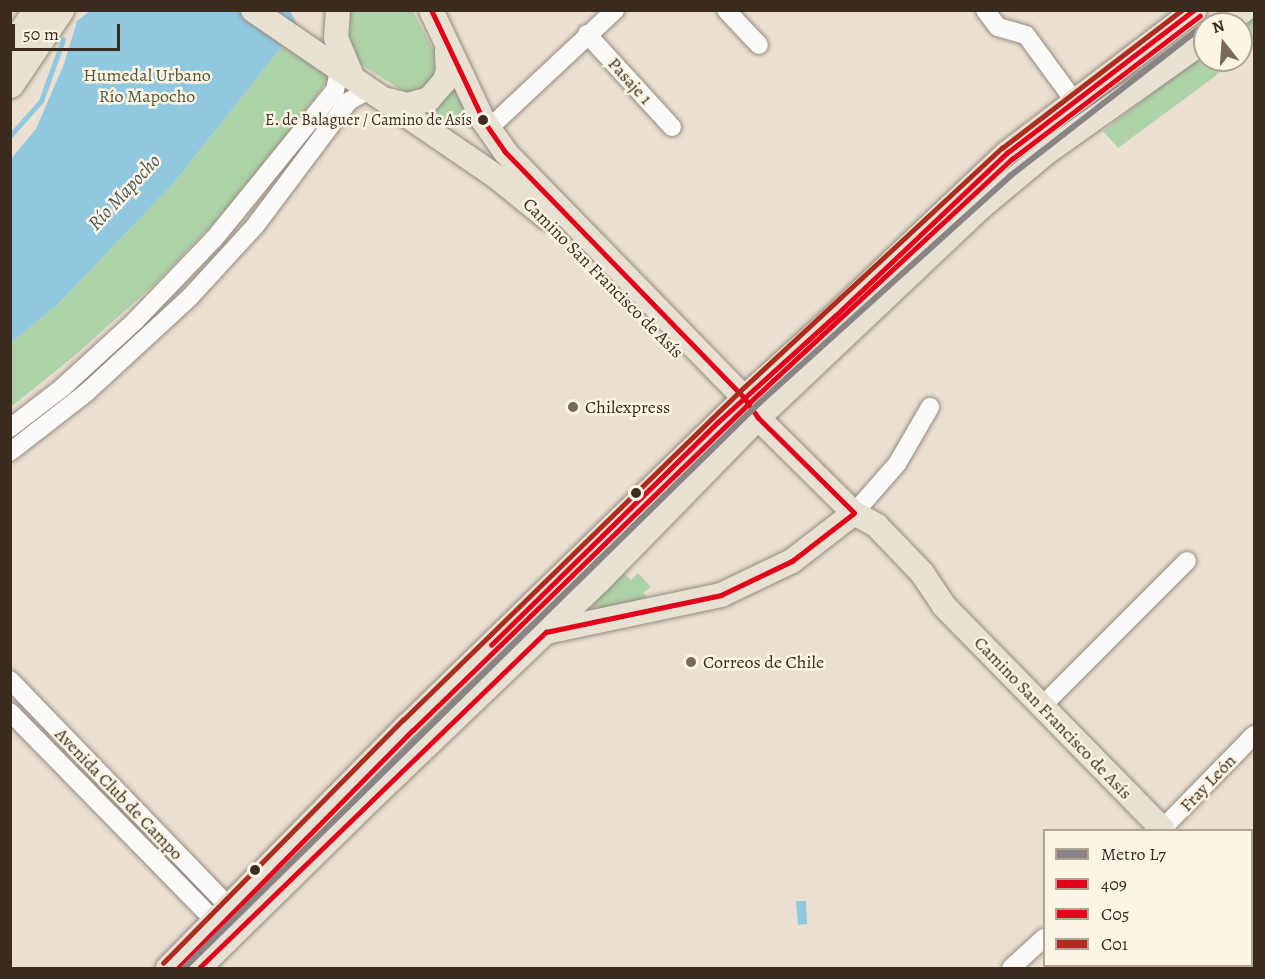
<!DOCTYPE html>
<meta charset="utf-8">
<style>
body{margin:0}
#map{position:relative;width:1265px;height:979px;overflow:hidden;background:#eadfd0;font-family:Alegreya,serif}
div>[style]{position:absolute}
.green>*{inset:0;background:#aed2a7}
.water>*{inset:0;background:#90c9df}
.stream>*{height:4.5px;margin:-2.25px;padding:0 2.25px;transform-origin:2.25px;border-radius:2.25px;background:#90c9df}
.roads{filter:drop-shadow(0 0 2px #948b81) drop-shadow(0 0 2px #948b81)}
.minor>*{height:18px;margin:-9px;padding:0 9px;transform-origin:9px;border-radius:9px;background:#fcfaf8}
.major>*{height:24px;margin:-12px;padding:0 12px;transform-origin:12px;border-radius:12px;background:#e7e1d3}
.highway>*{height:27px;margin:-13.5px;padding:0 13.5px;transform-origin:13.5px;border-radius:13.5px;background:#e7e1d3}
.bus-1>*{height:4.5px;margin:-2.25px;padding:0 2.25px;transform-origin:2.25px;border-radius:2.25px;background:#e2001a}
.bus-2>*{height:4.5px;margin:-2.25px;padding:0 2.25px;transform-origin:2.25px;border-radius:2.25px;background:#e2001a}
.bus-3>*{height:4.5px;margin:-2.25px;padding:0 2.25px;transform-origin:2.25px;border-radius:2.25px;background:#af2b1e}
.metro-1>*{height:6px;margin:-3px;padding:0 3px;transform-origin:3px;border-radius:3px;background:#8a8585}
.dots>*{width:16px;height:16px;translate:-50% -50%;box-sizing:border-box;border:3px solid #fcf5e5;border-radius:50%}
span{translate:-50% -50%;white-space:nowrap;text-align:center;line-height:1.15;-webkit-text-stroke:5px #fcf5e5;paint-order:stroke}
.bus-label{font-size:16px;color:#3b2a1e}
.right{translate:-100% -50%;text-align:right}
.park-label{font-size:18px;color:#4e593d}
.street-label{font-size:18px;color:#3b2a1e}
.poi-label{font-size:18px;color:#3b2a1e}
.left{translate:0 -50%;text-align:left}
.water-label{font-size:20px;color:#49575a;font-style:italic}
.frame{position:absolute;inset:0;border:12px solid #3b2a1e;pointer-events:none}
.legend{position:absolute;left:1043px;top:829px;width:210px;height:138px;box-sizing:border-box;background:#fcf5e5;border:2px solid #afa495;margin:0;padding:8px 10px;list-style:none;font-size:18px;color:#3b2a1e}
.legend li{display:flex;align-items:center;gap:12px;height:30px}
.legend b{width:30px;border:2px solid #afa495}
.north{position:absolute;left:1193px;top:12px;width:60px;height:60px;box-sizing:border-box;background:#fcf5e5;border:2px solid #afa495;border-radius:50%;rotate:343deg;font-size:16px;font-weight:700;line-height:24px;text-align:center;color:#3b2a1e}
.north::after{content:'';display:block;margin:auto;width:21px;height:27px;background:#78695c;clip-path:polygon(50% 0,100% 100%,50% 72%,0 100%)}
.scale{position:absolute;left:12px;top:24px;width:108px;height:27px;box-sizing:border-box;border:3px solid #3b2a1e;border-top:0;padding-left:8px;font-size:18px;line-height:21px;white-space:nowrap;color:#3b2a1e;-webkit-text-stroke:4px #fcf5e5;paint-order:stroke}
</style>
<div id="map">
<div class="green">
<i style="clip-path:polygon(350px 11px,413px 11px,439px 60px,434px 84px,408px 94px,362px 65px,349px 49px,346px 30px)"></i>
<i style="clip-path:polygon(1254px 16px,1254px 47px,1241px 57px,1241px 26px)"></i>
<i style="clip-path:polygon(284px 44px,327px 72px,328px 80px,277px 149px,218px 219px,155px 284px,73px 357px,11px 407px,11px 343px,58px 304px,172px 185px)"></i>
<i style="clip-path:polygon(1205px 53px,1205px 60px,1237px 60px,1118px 148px,1103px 131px)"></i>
<i style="clip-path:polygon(453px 82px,476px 125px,474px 130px,454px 125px,429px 109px)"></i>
<i style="clip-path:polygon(624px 573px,631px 580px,638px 573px,651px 587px,643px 593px,647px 597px,636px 605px,592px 611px,594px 603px)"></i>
</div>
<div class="water">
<i style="clip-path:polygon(90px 11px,290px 11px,297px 24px,284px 44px,172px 185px,58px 304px,11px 343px,11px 159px,36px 129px,64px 64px,77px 21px)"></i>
<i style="clip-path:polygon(796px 901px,806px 901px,807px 924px,798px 925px)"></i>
</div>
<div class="stream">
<i style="left:10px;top:136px;width:47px;rotate:-48.5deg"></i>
<i style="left:41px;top:101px;width:65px;rotate:-70.2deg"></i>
</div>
<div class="roads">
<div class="minor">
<i style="left:726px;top:10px;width:48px;rotate:46.7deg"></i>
<i style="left:985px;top:10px;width:21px;rotate:53deg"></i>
<i style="left:998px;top:27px;width:29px;rotate:16deg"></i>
<i style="left:1026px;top:35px;width:83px;rotate:53.8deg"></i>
<i style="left:587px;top:34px;width:126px;rotate:47.6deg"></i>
<i style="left:488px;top:129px;width:174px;rotate:-43.1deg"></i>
<i style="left:10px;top:428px;width:67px;rotate:-37.7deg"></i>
<i style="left:63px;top:387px;width:98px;rotate:-42.5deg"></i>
<i style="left:135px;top:321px;width:114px;rotate:-46.1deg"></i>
<i style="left:214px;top:239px;width:192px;rotate:-50.9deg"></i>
<i style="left:335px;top:90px;width:14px;rotate:-78deg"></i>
<i style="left:338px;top:76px;width:11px;rotate:-112deg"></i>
<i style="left:10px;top:452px;width:98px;rotate:-37.9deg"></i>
<i style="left:87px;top:392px;width:140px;rotate:-42.7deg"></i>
<i style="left:190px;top:297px;width:96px;rotate:-47.5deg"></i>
<i style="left:255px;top:226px;width:156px;rotate:-53.1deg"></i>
<i style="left:349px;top:101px;width:25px;rotate:-29deg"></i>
<i style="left:854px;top:513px;width:65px;rotate:-48.7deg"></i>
<i style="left:897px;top:464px;width:66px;rotate:-59.9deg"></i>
<i style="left:10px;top:680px;width:317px;rotate:46deg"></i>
<i style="left:1042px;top:706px;width:205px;rotate:-45deg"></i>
<i style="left:10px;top:712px;width:294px;rotate:45.6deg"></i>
<i style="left:1161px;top:830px;width:133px;rotate:-45.6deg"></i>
<i style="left:1011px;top:968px;width:45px;rotate:-42.3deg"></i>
</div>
<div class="major">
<i style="left:253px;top:10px;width:297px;rotate:34.4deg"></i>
<i style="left:498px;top:178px;width:63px;rotate:39.2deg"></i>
<i style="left:338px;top:10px;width:28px;rotate:94deg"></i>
<i style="left:336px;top:38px;width:41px;rotate:67.2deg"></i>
<i style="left:431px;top:10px;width:122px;rotate:64.7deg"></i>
<i style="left:483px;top:120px;width:39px;rotate:55deg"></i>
<i style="left:505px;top:152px;width:343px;rotate:45.8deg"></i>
<i style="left:744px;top:398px;width:24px;rotate:55deg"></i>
<i style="left:758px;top:418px;width:135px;rotate:44.7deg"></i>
<i style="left:854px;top:513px;width:26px;rotate:29deg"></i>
<i style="left:877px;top:526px;width:65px;rotate:46.2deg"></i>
<i style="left:922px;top:573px;width:40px;rotate:56deg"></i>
<i style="left:944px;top:606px;width:313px;rotate:45.6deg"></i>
<i style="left:1226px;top:24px;width:23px;rotate:-38deg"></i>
<i style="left:388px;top:100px;width:20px;rotate:15deg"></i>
<i style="left:407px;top:105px;width:23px;rotate:-15deg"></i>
<i style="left:429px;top:99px;width:23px;rotate:-49deg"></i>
<i style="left:444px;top:82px;width:12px;rotate:-70deg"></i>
<i style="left:448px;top:71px;width:20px;rotate:-93deg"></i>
<i style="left:546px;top:632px;width:179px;rotate:-11.9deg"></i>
<i style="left:721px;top:595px;width:79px;rotate:-25.6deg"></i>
<i style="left:792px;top:561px;width:78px;rotate:-37.7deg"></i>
<i style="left:1252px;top:928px;width:4px;rotate:56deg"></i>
<i style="left:168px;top:968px;width:342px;rotate:-45.4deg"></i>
<i style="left:408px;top:725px;width:469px;rotate:-44.2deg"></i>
<i style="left:744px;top:398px;width:122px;rotate:-42deg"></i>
<i style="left:835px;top:316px;width:237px;rotate:-43.5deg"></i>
<i style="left:1007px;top:153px;width:236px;rotate:-37.3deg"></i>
<i style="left:199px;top:968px;width:244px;rotate:-44.5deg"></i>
<i style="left:373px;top:797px;width:314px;rotate:-43.7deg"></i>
<i style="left:600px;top:580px;width:226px;rotate:-45.7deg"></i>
<i style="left:758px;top:418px;width:307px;rotate:-43.4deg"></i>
<i style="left:981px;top:207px;width:86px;rotate:-39.8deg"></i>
<i style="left:1047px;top:152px;width:194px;rotate:-35.3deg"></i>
</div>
<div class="highway">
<i style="left:10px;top:48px;width:47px;rotate:-54.6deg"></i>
<i style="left:10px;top:84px;width:89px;rotate:-56deg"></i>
</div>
</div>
<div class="bus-1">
<i style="left:491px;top:645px;width:318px;rotate:-44.5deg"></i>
<i style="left:718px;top:422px;width:158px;rotate:-42.2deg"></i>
<i style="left:835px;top:316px;width:237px;rotate:-43.5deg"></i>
<i style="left:1007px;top:153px;width:235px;rotate:-37.4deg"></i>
<i style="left:199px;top:968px;width:483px;rotate:-44.1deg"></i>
<i style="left:546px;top:632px;width:179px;rotate:-11.9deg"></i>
<i style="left:721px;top:595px;width:79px;rotate:-25.6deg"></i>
<i style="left:792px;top:561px;width:78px;rotate:-37.7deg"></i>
<i style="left:854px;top:513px;width:135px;rotate:-135.3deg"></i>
<i style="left:758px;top:418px;width:24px;rotate:-125deg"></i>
<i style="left:744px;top:398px;width:343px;rotate:-134.2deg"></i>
<i style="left:505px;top:152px;width:39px;rotate:-125deg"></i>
<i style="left:483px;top:120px;width:122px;rotate:-115.3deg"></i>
</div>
<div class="bus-2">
<i style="left:178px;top:968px;width:334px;rotate:-45.4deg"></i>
<i style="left:413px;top:730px;width:469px;rotate:-44.2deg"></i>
<i style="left:749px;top:403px;width:359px;rotate:-42.9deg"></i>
<i style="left:1012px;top:159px;width:236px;rotate:-37.3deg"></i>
</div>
<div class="bus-3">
<i style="left:163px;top:963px;width:342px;rotate:-45.4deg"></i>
<i style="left:403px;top:720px;width:470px;rotate:-44.3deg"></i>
<i style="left:739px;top:392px;width:359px;rotate:-42.9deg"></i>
<i style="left:1002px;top:148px;width:227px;rotate:-37.5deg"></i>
</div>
<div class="metro-1">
<i style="left:184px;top:968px;width:805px;rotate:-44.5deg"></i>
<i style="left:758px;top:404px;width:340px;rotate:-42.1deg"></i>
<i style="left:1010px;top:176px;width:247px;rotate:-37.9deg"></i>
</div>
<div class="dots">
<i style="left:483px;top:120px;background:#3b2a1e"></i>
<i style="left:573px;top:407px;background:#78695c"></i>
<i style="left:636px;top:493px;background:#3b2a1e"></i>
<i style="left:691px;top:662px;background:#78695c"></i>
<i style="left:255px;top:870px;background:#3b2a1e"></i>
</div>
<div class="bus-label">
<span class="right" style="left:472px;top:120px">E. de Balaguer / Camino de Asís</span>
</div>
<div class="park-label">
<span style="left:147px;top:86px">Humedal Urbano<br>Río Mapocho</span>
</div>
<div class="street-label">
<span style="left:630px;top:81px;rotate:48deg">Pasaje 1</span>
<span style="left:603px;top:278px;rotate:45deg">Camino San Francisco de Asís</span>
<span style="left:1053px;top:718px;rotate:46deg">Camino San Francisco de Asís</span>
<span style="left:1208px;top:783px;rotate:-46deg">Fray León</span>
<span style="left:119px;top:794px;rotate:46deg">Avenida Club de Campo</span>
</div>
<div class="poi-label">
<span class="left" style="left:585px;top:407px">Chilexpress</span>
<span class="left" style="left:703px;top:662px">Correos de Chile</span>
</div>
<div class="water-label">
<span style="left:124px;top:192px;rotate:-47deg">Río Mapocho</span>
</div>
<div class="frame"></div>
<ul class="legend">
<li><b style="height:8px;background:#8a8585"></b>Metro L7</li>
<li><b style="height:8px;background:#e2001a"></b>409</li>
<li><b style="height:8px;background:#e2001a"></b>C05</li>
<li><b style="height:8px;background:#af2b1e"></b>C01</li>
</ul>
<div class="north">N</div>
<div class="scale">50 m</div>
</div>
